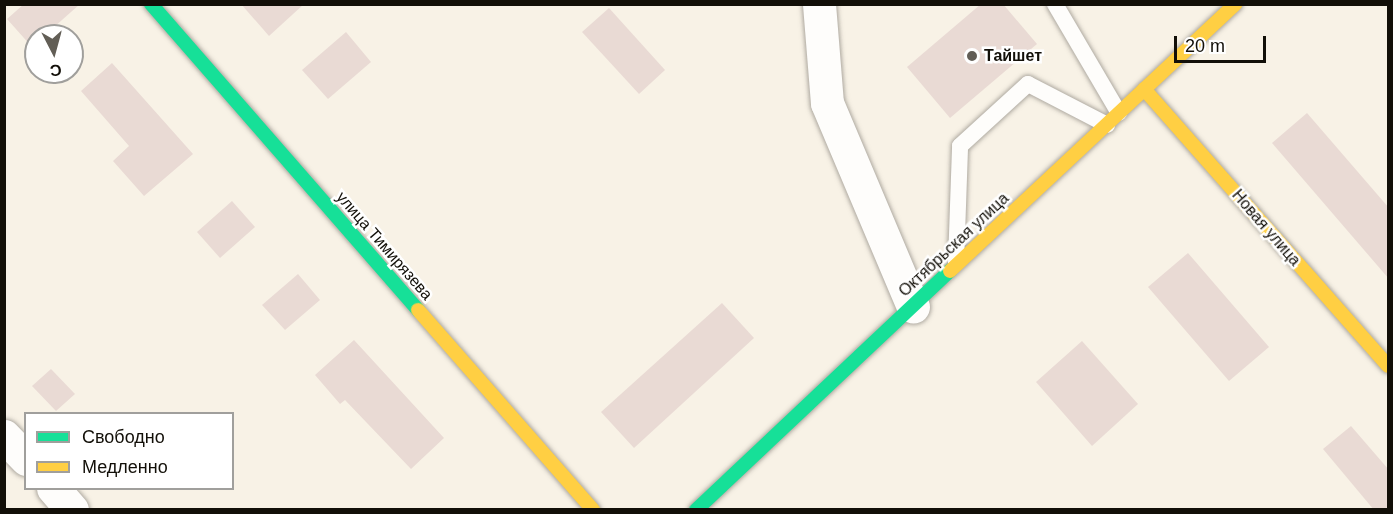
<!DOCTYPE html>
<meta charset="utf-8">
<style>
body{margin:0}
#map{position:relative;width:1393px;height:514px;overflow:hidden;background:#f8f2e6;font-family:Helvetica,sans-serif}
div>[style]{position:absolute}
.building>*{inset:0;background:#e9dad4}
.roads{filter:drop-shadow(0 0 2px #afaaa1) drop-shadow(0 0 2px #afaaa1)}
.lane>*{height:16px;margin:-8px;padding:0 8px;transform-origin:8px;border-radius:8px;background:#fefdfb}
.street>*{height:33px;margin:-16.5px;padding:0 16.5px;transform-origin:16.5px;border-radius:16.5px;background:#fefdfb}
.fast>*{height:14px;margin:-7px;padding:0 7px;transform-origin:7px;border-radius:7px;background:#16e098}
.slow>*{height:14px;margin:-7px;padding:0 7px;transform-origin:7px;border-radius:7px;background:#ffcf43}
.dots>*{width:16px;height:16px;translate:-50% -50%;box-sizing:border-box;border:3px solid #fff;border-radius:50%}
span{translate:-50% -50%;white-space:nowrap;text-align:center;line-height:1.15;-webkit-text-stroke:5px #fff;paint-order:stroke}
.poi-label{font-size:16px;color:#120f08;font-weight:700}
.left{translate:0 -50%;text-align:left}
.street-label{font-size:16px;color:#120f08}
.frame{position:absolute;inset:0;border:6px solid #120f08;pointer-events:none}
.legend{position:absolute;left:24px;top:412px;width:210px;height:78px;box-sizing:border-box;background:#fff;border:2px solid #a09f9c;margin:0;padding:8px 10px;list-style:none;font-size:18px;color:#120f08}
.legend li{display:flex;align-items:center;gap:12px;height:30px}
.legend b{width:30px;border:2px solid #a09f9c}
.north{position:absolute;left:24px;top:24px;width:60px;height:60px;box-sizing:border-box;background:#fff;border:2px solid #a09f9c;border-radius:50%;rotate:174deg;font-size:16px;font-weight:700;line-height:24px;text-align:center;color:#120f08}
.north::after{content:'';display:block;margin:auto;width:21px;height:27px;background:#625e56;clip-path:polygon(50% 0,100% 100%,50% 72%,0 100%)}
.scale{position:absolute;left:1174px;top:36px;width:92px;height:27px;box-sizing:border-box;border:3px solid #120f08;border-top:0;padding-left:8px;font-size:18px;line-height:21px;white-space:nowrap;color:#120f08;-webkit-text-stroke:4px #fff;paint-order:stroke}
</style>
<div id="map">
<div class="building">
<i style="clip-path:polygon(24px 4px,80px 4px,44px 36px,36px 36px,32px 47px,7px 19px)"></i>
<i style="clip-path:polygon(241px 4px,304px 4px,269px 36px)"></i>
<i style="clip-path:polygon(981px 4px,1003px 4px,1037px 44px,950px 118px,907px 67px)"></i>
<i style="clip-path:polygon(609px 8px,665px 70px,639px 94px,582px 32px)"></i>
<i style="clip-path:polygon(346px 32px,371px 62px,328px 99px,302px 70px)"></i>
<i style="clip-path:polygon(112px 63px,193px 154px,144px 196px,113px 161px,129px 146px,81px 91px)"></i>
<i style="clip-path:polygon(1307px 113px,1389px 208px,1389px 279px,1272px 143px)"></i>
<i style="clip-path:polygon(232px 201px,255px 227px,220px 258px,197px 232px)"></i>
<i style="clip-path:polygon(1188px 253px,1269px 347px,1229px 381px,1148px 287px)"></i>
<i style="clip-path:polygon(298px 274px,320px 300px,285px 330px,262px 305px)"></i>
<i style="clip-path:polygon(722px 303px,754px 338px,634px 448px,601px 412px)"></i>
<i style="clip-path:polygon(354px 340px,444px 438px,411px 469px,345px 400px,340px 404px,315px 375px)"></i>
<i style="clip-path:polygon(1082px 341px,1138px 404px,1092px 446px,1036px 382px)"></i>
<i style="clip-path:polygon(51px 369px,75px 394px,56px 411px,32px 386px)"></i>
<i style="clip-path:polygon(1351px 426px,1389px 470px,1389px 510px,1374px 510px,1323px 449px)"></i>
</div>
<div class="roads">
<div class="lane">
<i style="left:1055px;top:4px;width:126px;rotate:59.6deg"></i>
<i style="left:956px;top:263px;width:117px;rotate:-88deg"></i>
<i style="left:960px;top:146px;width:92px;rotate:-42.4deg"></i>
<i style="left:1028px;top:84px;width:89px;rotate:27.4deg"></i>
</div>
<div class="street">
<i style="left:819px;top:4px;width:99px;rotate:85.4deg"></i>
<i style="left:827px;top:103px;width:221px;rotate:67.1deg"></i>
<i style="left:4px;top:436px;width:32px;rotate:46deg"></i>
<i style="left:53px;top:488px;width:29px;rotate:49deg"></i>
</div>
<div class="fast">
<i style="left:151px;top:4px;width:406px;rotate:48.9deg"></i>
<i style="left:696px;top:510px;width:349px;rotate:-43.3deg"></i>
</div>
<div class="slow">
<i style="left:1144px;top:89px;width:369px;rotate:48.6deg"></i>
<i style="left:950px;top:271px;width:391px;rotate:-43.1deg"></i>
<i style="left:418px;top:310px;width:266px;rotate:48.8deg"></i>
</div>
</div>
<div class="dots">
<i style="left:972px;top:56px;background:#625e56"></i>
</div>
<div class="poi-label">
<span class="left" style="left:984px;top:56px">Тайшет</span>
</div>
<div class="street-label">
<span style="left:1266px;top:228px;rotate:49deg">Новая улица</span>
<span style="left:954px;top:245px;rotate:-43deg">Октябрьская улица</span>
<span style="left:384px;top:246px;rotate:49deg">улица Тимирязева</span>
</div>
<div class="frame"></div>
<ul class="legend">
<li><b style="height:8px;background:#16e098"></b>Свободно</li>
<li><b style="height:8px;background:#ffcf43"></b>Медленно</li>
</ul>
<div class="north">С</div>
<div class="scale">20 m</div>
</div>
